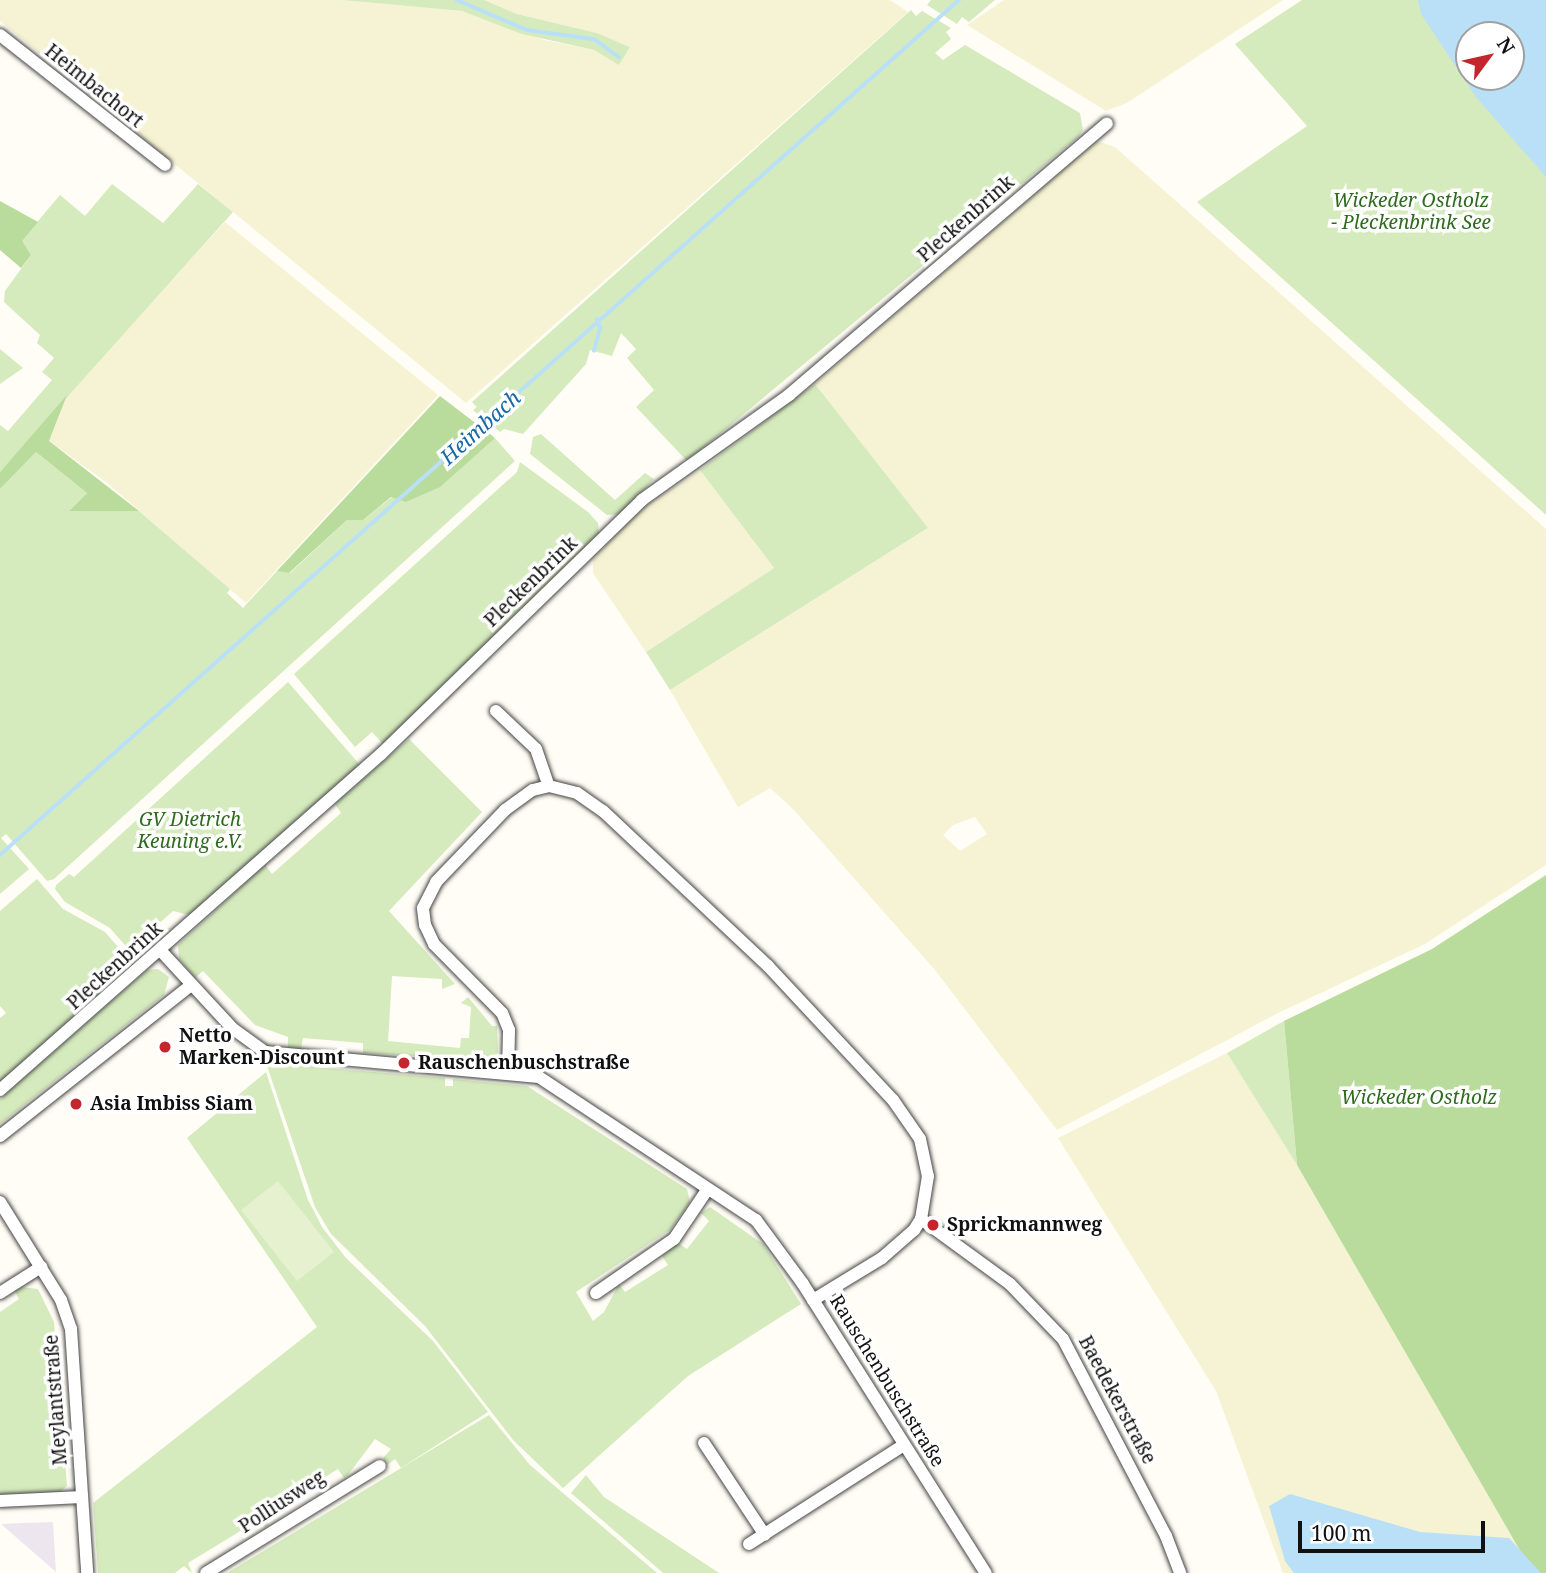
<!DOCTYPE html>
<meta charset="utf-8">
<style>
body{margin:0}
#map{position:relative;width:1546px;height:1573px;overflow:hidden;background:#fffdf5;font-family:"Noto Serif",serif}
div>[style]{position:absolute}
.industrial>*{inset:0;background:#eee6ef}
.farmland>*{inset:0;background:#f6f3d4}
.green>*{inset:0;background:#d5ebbd}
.forest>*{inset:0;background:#b9dc9c}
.pitch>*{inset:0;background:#e6f2cf}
.water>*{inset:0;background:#b9e0f7}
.stream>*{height:3.5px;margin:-1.75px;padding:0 1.75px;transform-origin:1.75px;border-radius:1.75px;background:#b9e0f7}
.roads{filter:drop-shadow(0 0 2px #444) drop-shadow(0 0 2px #444)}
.minor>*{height:12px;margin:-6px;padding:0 6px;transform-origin:6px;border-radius:6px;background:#fff}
.dots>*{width:19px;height:19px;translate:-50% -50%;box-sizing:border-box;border:4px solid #fff;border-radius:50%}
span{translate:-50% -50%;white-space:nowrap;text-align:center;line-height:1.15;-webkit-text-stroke:7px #fff;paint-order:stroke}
.street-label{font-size:19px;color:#111}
.park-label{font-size:19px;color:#2f6b1f;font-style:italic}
.poi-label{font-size:19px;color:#111;font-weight:700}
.left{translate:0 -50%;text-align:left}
.water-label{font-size:21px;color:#1768a6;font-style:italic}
.north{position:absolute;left:1455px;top:21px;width:70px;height:70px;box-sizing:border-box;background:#fff;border:2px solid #a0a0a0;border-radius:50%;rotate:57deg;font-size:19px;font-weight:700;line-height:28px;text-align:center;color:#111}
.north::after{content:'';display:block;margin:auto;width:24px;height:32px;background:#c4262e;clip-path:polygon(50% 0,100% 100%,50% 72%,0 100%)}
.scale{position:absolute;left:1298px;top:1521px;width:187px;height:32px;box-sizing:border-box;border:4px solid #111;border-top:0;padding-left:9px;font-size:21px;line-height:24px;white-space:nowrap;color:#111;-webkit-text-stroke:5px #fff;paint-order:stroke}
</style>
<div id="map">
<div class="industrial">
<i style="clip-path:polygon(53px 1522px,56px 1572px,1px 1524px,23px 1523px)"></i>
</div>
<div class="farmland">
<i style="clip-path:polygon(0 0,342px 0,462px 11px,544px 40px,594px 50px,619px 64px,630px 47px,597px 33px,517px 14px,484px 0,890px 0,908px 12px,466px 403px,0 21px)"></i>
<i style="clip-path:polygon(1004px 0,1283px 0,1127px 103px,1106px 111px,967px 25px)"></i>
<i style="clip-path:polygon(evenodd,1097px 141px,1115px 147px,1546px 529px,1546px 865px,1425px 944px,1278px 1013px,1057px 1130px,935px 970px,792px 808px,770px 788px,738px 807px,670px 690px,927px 529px,815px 384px,1097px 141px,975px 817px,987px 834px,960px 851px,943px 835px,953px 825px,975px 817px)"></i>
<i style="clip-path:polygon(225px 222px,438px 395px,246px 603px,106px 482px,49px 441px,67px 395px)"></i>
<i style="clip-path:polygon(700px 470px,774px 568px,646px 652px,593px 573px,593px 559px,643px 508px)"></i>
<i style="clip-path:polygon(1227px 1053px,1297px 1165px,1533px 1573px,1283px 1573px,1216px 1391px,1058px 1138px)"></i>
</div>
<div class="green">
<i style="clip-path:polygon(342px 0,484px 0,517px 14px,597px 33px,630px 47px,619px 65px,594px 50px,522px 34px,462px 11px)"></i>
<i style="clip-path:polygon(931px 0,995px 0,969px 22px,962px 17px,957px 24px,927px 5px)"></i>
<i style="clip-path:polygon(evenodd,1302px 0,1546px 0,1546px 515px,1197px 202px,1307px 126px,1235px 44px,1302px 0,1469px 35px,1511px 35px,1511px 77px,1469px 77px,1469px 35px)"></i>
<i style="clip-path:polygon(911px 10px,916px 16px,922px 11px,951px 28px,946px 32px,951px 39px,935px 53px,943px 60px,965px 45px,1080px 113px,1083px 130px,1079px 136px,687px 461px,636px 407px,654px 390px,627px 358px,636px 349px,621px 333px,612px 356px,590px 350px,586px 364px,523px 434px,504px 429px,500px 432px,473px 410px,477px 407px,472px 402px)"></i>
<i style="clip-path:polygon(112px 184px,163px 223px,198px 184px,233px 212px,0 472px,0 425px,8px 431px,52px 380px,42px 372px,54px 358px,37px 343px,40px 335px,4px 302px,5px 291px,31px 255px,21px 241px,60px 195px,85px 216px)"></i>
<i style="clip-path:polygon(0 349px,23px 368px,0 384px)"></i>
<i style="clip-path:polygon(815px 384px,928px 528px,670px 690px,646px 652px,774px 568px,700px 470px)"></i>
<i style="clip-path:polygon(541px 434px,615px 500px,645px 473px,654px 479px,620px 514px,607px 515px,530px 454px,533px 437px)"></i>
<i style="clip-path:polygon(495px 438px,515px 461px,54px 879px,47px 881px,6px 834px,1px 838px,29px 869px,0 894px,0 489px,36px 452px,87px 493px,70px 510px,139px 511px,230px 589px,227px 593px,243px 608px,277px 571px,290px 573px,347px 520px,363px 520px,392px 497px)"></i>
<i style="clip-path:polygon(520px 462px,588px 512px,598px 523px,599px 534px,385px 746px,372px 732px,355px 747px,294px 674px,517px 472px)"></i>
<i style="clip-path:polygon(288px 682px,360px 765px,193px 916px,173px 911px,129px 950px,110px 928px,65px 902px,55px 889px,56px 885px,69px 874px,74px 877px)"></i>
<i style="clip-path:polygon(409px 739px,482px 812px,389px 911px,455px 984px,442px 989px,442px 979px,392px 976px,388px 1041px,460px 1048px,461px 1038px,469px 1038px,471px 1007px,461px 1003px,468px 997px,492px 1026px,497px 1026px,498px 1053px,487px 1060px,363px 1053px,363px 1043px,303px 1038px,301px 1049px,288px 1048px,288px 1037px,255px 1025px,203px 971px,195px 978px,179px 958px,178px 945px,265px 865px,272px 874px,341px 813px,335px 804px)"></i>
<i style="clip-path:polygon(37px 879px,63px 909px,105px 932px,133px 964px,0 1082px,0 1018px,6px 1013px,0 1006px,0 911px)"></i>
<i style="clip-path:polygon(158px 969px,169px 977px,164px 995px,0 1124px,0 1099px,147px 970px)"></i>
<i style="clip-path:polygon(1284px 1021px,1297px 1165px,1227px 1053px)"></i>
<i style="clip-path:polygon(266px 1063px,445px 1078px,445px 1086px,453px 1086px,453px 1079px,527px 1086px,687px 1189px,690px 1202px,671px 1229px,576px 1292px,593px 1321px,604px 1312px,619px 1284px,625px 1292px,668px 1265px,662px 1256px,678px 1243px,687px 1249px,709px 1221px,701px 1213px,710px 1207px,763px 1244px,801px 1304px,688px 1376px,563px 1488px,513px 1440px,425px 1326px,331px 1234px,315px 1207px)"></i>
<i style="clip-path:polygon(266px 1072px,308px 1200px,322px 1227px,346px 1258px,433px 1341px,488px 1412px,401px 1468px,395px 1459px,387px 1465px,383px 1458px,391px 1449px,375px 1439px,348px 1475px,344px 1478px,338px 1469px,264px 1515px,269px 1525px,265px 1527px,260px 1519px,188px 1563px,192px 1573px,184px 1566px,175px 1573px,98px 1573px,93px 1503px,317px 1327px,187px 1138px)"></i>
<i style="clip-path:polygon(21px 1287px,38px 1289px,54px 1322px,67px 1486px,60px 1492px,0 1496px,0 1312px,19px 1299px,14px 1290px)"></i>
<i style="clip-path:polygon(489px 1415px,530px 1465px,657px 1573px,227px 1573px)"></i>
<i style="clip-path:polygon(586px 1475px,604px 1497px,719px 1573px,663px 1573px,571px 1493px)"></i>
</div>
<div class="forest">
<i style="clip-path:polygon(0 201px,38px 222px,22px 241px,31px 255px,21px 268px,0 250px)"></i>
<i style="clip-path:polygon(67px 395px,49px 441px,139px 511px,69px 511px,87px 493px,36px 452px,0 489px,0 472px)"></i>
<i style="clip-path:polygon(440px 396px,495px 438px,440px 487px,406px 502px,391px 497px,363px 520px,347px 520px,289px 573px,277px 571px)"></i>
<i style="clip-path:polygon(1546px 875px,1546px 1573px,1533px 1573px,1297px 1165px,1284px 1021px,1432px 949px)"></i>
</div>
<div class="pitch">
<i style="clip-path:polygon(278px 1181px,334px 1252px,297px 1281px,241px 1210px)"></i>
</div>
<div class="water">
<i style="clip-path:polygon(evenodd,1418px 0,1546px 0,1546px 177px,1476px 97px,1421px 14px,1418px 0,1511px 35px,1511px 77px,1469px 77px,1469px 35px,1511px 35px)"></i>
<i style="clip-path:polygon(1290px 1494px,1420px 1532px,1509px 1538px,1541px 1573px,1294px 1573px,1285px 1561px,1269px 1506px)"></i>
</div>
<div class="stream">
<i style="left:457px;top:0;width:76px;rotate:23.2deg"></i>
<i style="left:527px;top:30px;width:68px;rotate:7.7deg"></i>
<i style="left:594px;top:39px;width:31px;rotate:36deg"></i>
<i style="left:594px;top:351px;width:24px;rotate:-75deg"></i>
<i style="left:600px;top:328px;width:9px;rotate:-111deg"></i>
<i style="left:0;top:855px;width:1285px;rotate:-41.72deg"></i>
</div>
<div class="roads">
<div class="minor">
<i style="left:0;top:35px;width:210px;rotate:38.2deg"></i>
<i style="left:496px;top:711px;width:55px;rotate:43.5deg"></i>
<i style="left:536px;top:749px;width:39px;rotate:71deg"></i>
<i style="left:549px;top:786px;width:29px;rotate:14deg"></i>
<i style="left:577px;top:793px;width:32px;rotate:35deg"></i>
<i style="left:603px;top:811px;width:226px;rotate:43.2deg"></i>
<i style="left:768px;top:966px;width:183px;rotate:47deg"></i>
<i style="left:893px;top:1100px;width:47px;rotate:55.3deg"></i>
<i style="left:920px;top:1139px;width:38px;rotate:78deg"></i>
<i style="left:928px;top:1176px;width:44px;rotate:99.2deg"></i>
<i style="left:921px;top:1219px;width:13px;rotate:122deg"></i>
<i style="left:914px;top:1230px;width:43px;rotate:138.8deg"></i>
<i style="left:882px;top:1258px;width:81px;rotate:148.7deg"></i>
<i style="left:161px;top:951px;width:105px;rotate:47.3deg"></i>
<i style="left:232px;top:1028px;width:41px;rotate:36deg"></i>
<i style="left:265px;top:1052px;width:275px;rotate:5.2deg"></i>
<i style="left:539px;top:1077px;width:260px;rotate:33.4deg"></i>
<i style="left:756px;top:1220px;width:79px;rotate:53.7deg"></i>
<i style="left:803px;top:1284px;width:342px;rotate:57.7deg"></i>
<i style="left:508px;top:1072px;width:42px;rotate:-88.6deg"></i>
<i style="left:509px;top:1030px;width:18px;rotate:-112deg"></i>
<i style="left:502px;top:1013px;width:97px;rotate:-134.6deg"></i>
<i style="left:434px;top:944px;width:21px;rotate:-115deg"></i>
<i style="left:425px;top:925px;width:17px;rotate:-97deg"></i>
<i style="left:423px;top:908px;width:29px;rotate:-63deg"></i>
<i style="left:436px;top:882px;width:100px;rotate:-46.2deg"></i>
<i style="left:505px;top:810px;width:34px;rotate:-36deg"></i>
<i style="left:533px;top:790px;width:16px;rotate:-14deg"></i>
<i style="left:0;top:1090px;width:508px;rotate:-41.41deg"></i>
<i style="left:381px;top:754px;width:364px;rotate:-44.2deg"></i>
<i style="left:642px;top:500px;width:181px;rotate:-35.5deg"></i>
<i style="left:789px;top:395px;width:418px;rotate:-40.5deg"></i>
<i style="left:0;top:1136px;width:243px;rotate:-38.3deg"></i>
<i style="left:0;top:1202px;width:115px;rotate:58.1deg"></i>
<i style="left:61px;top:1300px;width:31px;rotate:71deg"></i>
<i style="left:71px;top:1329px;width:245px;rotate:86.2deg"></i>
<i style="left:921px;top:1219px;width:110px;rotate:36.1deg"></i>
<i style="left:1010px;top:1284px;width:76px;rotate:46.1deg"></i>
<i style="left:1063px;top:1339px;width:222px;rotate:62.4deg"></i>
<i style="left:1166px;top:1536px;width:40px;rotate:69deg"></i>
<i style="left:0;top:1293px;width:49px;rotate:-32.4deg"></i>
<i style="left:596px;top:1293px;width:95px;rotate:-34.7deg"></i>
<i style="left:674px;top:1239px;width:59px;rotate:-56deg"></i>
<i style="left:704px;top:1443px;width:110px;rotate:56.5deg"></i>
<i style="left:0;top:1501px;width:81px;rotate:-2.8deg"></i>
<i style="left:749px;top:1544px;width:184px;rotate:-32.6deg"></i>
<i style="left:206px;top:1573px;width:204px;rotate:-31.6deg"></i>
</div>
</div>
<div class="dots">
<i style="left:165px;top:1047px;background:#c4262e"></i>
<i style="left:404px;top:1063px;background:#c4262e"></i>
<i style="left:76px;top:1104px;background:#c4262e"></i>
<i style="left:933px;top:1225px;background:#c4262e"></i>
</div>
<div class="street-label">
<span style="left:94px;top:86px;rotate:39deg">Heimbachort</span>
<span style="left:966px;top:219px;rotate:-41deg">Pleckenbrink</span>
<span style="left:531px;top:582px;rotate:-44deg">Pleckenbrink</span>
<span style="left:115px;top:966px;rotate:-42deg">Pleckenbrink</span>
<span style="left:887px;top:1381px;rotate:58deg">Rauschenbuschstraße</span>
<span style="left:56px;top:1400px;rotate:-94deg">Meylantstraße</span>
<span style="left:1117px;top:1400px;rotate:62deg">Baedekerstraße</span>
<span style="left:282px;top:1502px;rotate:-33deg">Polliusweg</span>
</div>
<div class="park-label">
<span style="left:1411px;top:212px">Wickeder Ostholz<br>- Pleckenbrink See</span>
<span style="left:190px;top:831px">GV Dietrich<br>Keuning e.V.</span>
<span style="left:1419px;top:1098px">Wickeder Ostholz</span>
</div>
<div class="poi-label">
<span class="left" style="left:179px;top:1047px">Netto<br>Marken-Discount</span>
<span class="left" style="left:418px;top:1063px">Rauschenbuschstraße</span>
<span class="left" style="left:90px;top:1104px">Asia Imbiss Siam</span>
<span class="left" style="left:947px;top:1225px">Sprickmannweg</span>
</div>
<div class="water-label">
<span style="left:480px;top:427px;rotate:-42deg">Heimbach</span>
</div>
<div class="north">N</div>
<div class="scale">100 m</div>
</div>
